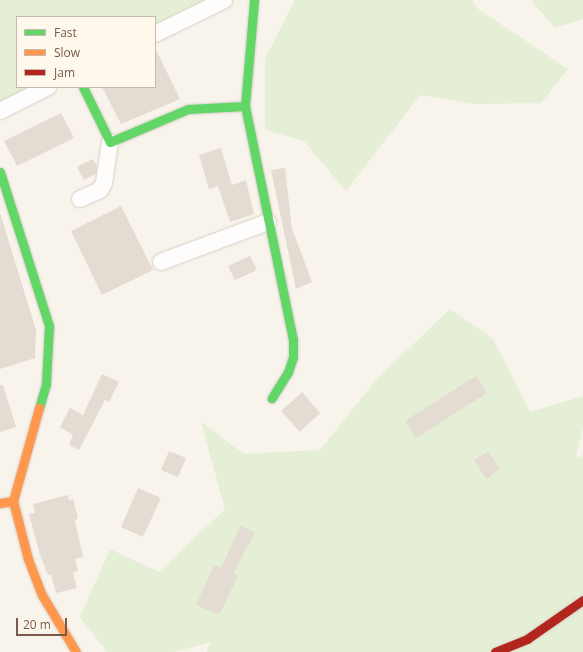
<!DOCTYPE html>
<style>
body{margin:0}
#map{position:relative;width:583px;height:652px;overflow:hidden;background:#f8f3eb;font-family:"Open Sans",sans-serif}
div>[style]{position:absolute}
.green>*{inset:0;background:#e4efd6}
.building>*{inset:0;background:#e4dbd3}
.roads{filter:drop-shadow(0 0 1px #d6cfc8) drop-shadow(0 0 1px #d6cfc8)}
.street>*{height:16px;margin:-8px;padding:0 8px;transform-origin:8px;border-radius:8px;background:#fefdfc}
.fast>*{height:9px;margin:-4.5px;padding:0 4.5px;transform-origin:4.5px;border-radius:4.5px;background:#63d668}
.slow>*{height:9px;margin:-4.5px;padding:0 4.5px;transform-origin:4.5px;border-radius:4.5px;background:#ff974d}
.jam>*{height:9px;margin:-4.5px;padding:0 4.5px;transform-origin:4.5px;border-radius:4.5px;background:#b3261e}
span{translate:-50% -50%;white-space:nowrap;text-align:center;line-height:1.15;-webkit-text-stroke:3.5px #fff8ed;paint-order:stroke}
.legend{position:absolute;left:16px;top:16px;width:140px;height:72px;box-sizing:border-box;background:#fff8ed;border:1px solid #c9b9ac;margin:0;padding:5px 7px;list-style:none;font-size:12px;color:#775a4a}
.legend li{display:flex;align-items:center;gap:8px;height:20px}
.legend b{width:20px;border:1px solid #c9b9ac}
.scale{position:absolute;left:16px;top:618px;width:51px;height:18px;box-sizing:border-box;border:2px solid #775a4a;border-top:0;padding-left:5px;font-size:12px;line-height:14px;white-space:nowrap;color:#775a4a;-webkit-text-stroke:3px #fff8ed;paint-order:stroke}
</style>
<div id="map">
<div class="green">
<i style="clip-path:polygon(0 0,235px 0,155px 38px,155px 17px,17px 17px,17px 87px,51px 87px,0 111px)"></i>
<i style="clip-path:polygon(295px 0,472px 0,478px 9px,568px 69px,541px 103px,474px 104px,420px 95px,346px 191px,304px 141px,265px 130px,265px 59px)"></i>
<i style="clip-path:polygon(531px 0,583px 0,583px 19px,555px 28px)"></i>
<i style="clip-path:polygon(450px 309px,493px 339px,530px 412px,583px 396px,583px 428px,576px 456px,583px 457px,583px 652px,206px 652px,212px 642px,174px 652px,107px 652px,80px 617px,110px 549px,159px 572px,225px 509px,201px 422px,244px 454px,320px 450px,376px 380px)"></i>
</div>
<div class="building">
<i style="clip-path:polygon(155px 48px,180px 99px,121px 124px,102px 87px,155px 87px)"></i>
<i style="clip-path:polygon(61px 113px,74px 138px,17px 166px,4px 141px)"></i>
<i style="clip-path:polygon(221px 148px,232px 185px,246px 180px,254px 214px,230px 222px,218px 186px,209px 189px,199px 155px)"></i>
<i style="clip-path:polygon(93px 159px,97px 167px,96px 174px,84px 180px,77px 167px)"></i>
<i style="clip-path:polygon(285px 168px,292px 229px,312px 282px,296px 289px,271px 170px)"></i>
<i style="clip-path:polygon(121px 206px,153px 270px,102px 295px,71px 231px)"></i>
<i style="clip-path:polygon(0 213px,36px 330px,35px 358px,0 369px)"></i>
<i style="clip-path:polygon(250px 256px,257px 270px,235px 280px,228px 266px)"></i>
<i style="clip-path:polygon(102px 374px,119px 382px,109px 402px,105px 400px,79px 450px,69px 445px,73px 435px,60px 427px,70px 408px,83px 415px)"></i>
<i style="clip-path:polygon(476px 376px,487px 393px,416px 438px,405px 421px)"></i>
<i style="clip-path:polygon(0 385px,3px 385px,16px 427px,0 432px)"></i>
<i style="clip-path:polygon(302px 392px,320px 413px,300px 432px,281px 411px)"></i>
<i style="clip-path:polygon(169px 451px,186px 458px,178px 477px,161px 470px)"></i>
<i style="clip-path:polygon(488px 451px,500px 469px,486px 479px,474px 460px)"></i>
<i style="clip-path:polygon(138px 488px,161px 498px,143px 537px,121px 527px)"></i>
<i style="clip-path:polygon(68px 495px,69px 500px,73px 499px,78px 518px,75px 521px,83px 557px,75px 559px,78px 571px,73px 572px,77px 588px,56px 593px,51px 574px,48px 575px,40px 555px,29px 514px,35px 513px,33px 504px)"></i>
<i style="clip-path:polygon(241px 525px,255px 533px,233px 573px,238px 576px,219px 615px,196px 605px,214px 565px,221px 568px)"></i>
</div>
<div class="roads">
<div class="street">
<i style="left:155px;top:34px;width:77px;rotate:-26.2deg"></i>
<i style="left:0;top:111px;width:54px;rotate:-26.6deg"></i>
<i style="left:80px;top:199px;width:22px;rotate:-24deg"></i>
<i style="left:100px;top:190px;width:8px;rotate:-60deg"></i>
<i style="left:104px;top:183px;width:41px;rotate:-81.7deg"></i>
<i style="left:161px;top:262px;width:114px;rotate:-20.5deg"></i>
</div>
<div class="fast">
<i style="left:83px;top:87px;width:61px;rotate:63.9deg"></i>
<i style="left:110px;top:142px;width:85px;rotate:-22.9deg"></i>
<i style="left:188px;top:109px;width:57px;rotate:-3deg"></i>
<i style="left:245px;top:106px;width:106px;rotate:-85.1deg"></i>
<i style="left:245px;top:106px;width:238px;rotate:78.4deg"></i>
<i style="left:293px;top:339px;width:18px;rotate:90deg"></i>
<i style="left:293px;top:357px;width:16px;rotate:108deg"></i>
<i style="left:288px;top:372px;width:31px;rotate:122deg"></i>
<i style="left:0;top:172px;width:162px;rotate:72.3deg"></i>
<i style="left:49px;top:326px;width:58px;rotate:93deg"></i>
<i style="left:46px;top:384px;width:25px;rotate:106deg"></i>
</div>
<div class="slow">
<i style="left:13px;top:501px;width:97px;rotate:-74.4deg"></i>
<i style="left:0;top:503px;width:13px;rotate:-9deg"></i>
<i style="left:13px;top:501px;width:60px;rotate:75.5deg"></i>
<i style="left:28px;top:559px;width:39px;rotate:69deg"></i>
<i style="left:42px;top:595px;width:66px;rotate:59.2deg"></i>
</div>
<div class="jam">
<i style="left:495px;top:652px;width:35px;rotate:-22deg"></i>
<i style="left:527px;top:639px;width:68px;rotate:-34.9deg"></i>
</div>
</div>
<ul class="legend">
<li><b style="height:5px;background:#63d668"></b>Fast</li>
<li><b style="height:5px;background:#ff974d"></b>Slow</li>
<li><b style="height:5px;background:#b3261e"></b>Jam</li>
</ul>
<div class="scale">20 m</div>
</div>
